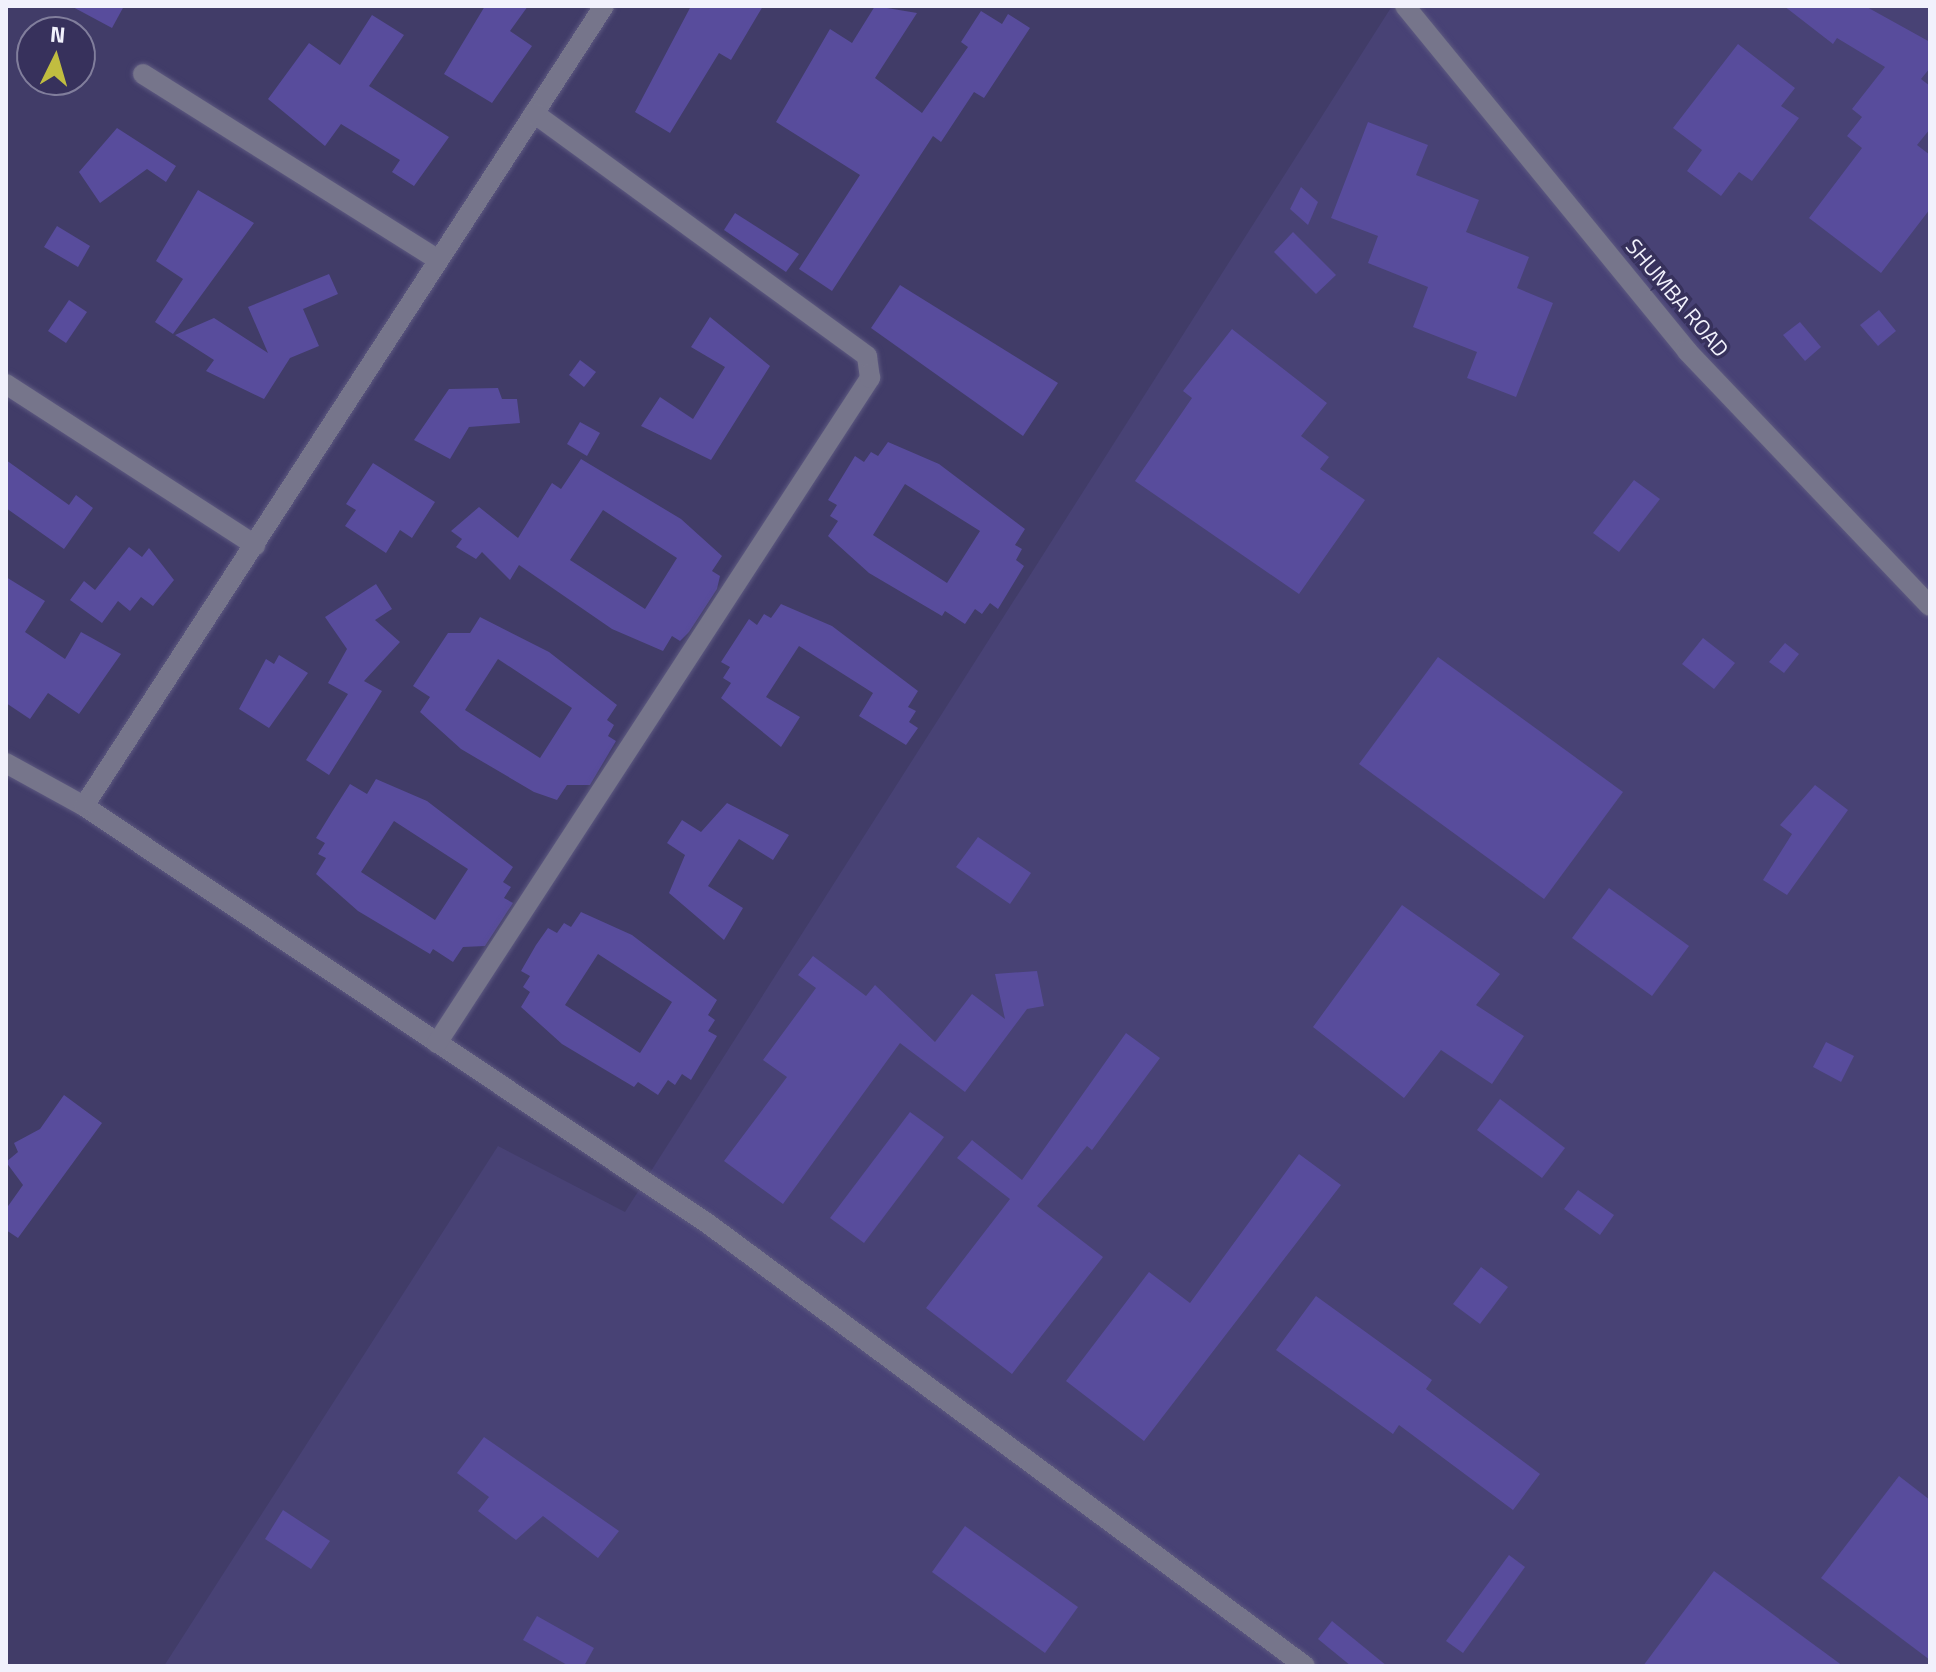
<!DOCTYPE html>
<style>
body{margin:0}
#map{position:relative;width:1936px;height:1672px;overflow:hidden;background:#413c68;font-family:"Titillium Web",sans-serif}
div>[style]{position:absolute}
.built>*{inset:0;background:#484275}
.building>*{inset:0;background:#584c9c}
.roads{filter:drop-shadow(0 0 2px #5d5980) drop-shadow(0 0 2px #5d5980)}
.minor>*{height:20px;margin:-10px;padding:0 10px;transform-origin:10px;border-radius:10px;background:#76758b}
span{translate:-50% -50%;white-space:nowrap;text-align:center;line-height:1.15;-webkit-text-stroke:7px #37315c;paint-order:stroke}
.street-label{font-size:22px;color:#f1f1fc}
.frame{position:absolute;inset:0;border:8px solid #f1f1fc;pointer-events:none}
.north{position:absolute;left:16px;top:16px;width:80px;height:80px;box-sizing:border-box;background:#37315c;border:2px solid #817e9c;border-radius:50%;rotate:5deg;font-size:22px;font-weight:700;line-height:32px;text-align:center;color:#f1f1fc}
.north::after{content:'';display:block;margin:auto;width:28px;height:36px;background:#c1bd40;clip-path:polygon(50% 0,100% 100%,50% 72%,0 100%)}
</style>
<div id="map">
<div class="built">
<i style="clip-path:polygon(1392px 6px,1930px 6px,1930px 1666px,164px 1666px,498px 1146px,625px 1212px)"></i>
</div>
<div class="building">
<i style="clip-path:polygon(71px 6px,124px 6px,112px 28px)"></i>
<i style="clip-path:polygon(485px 6px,528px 6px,510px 31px,532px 46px,492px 103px,444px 74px)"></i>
<i style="clip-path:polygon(691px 6px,763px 6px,731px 60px,719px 53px,670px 133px,635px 112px)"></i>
<i style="clip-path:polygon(875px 6px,917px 13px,875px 78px,922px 113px,968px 47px,961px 42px,981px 11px,1002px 24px,1008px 14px,1030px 28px,984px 98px,974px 92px,941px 142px,933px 136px,832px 291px,799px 269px,860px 175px,776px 122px,830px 29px,852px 43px)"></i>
<i style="clip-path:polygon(1784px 6px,1865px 6px,1930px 42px,1930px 68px,1921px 79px,1930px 86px,1930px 129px,1917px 145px,1930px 155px,1930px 209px,1881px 273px,1809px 218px,1862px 148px,1847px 136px,1862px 117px,1852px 109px,1885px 67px,1837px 38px,1833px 44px)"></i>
<i style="clip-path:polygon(372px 15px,404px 35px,369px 86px,449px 137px,414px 186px,392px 172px,400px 160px,341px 124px,325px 146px,268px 99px,309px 43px,340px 65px)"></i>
<i style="clip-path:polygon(1738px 44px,1795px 88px,1781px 106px,1799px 118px,1752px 181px,1739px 172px,1721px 196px,1687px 171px,1702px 150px,1673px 128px)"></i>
<i style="clip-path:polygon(1368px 122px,1428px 145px,1416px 175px,1479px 200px,1466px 232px,1529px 257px,1517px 288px,1553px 303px,1516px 397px,1467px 378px,1477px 352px,1413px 327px,1428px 287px,1368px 263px,1378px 236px,1331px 218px)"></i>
<i style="clip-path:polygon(117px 128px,176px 166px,166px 182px,147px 169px,100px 203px,79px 172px)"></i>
<i style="clip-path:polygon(1301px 187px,1318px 202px,1308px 225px,1290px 209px)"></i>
<i style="clip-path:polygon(198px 190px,254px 223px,173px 334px,155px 322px,183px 279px,156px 261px)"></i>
<i style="clip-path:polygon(735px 213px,799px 254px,786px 272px,724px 230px)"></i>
<i style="clip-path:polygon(57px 226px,90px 246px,78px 267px,44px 247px)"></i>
<i style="clip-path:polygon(1293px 232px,1336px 275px,1316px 294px,1274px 252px)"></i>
<i style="clip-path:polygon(329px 274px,338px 294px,303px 309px,319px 346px,290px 358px,264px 399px,206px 371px,214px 360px,175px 335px,214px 318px,268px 353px,248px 307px)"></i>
<i style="clip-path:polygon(900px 285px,1058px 383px,1023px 436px,871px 328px)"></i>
<i style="clip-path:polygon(69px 300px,87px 312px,66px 343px,48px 331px)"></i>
<i style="clip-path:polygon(1879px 310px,1896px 331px,1878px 346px,1860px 325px)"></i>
<i style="clip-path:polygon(710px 317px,770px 366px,711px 460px,641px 426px,660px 397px,693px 419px,725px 367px,691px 347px)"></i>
<i style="clip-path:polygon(1800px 322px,1821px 347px,1805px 361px,1783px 335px)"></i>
<i style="clip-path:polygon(1232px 329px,1327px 403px,1301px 436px,1329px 457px,1320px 469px,1365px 500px,1299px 594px,1135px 481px,1192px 398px,1183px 391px)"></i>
<i style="clip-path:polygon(580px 360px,596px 372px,584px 387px,569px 375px)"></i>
<i style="clip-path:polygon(498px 388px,502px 399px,517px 399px,520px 423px,469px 427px,450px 459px,414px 440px,449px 389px)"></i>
<i style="clip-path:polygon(580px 422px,600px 433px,587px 456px,567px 444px)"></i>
<i style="clip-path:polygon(evenodd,888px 442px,939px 464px,1025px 529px,1015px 545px,1022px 549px,1016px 560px,1024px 566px,998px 609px,990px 603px,982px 614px,975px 609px,965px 624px,945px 611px,942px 616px,869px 573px,828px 536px,838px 521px,830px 516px,837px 505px,828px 500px,844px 474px,855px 456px,864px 462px,871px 452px,878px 456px,888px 442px,905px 484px,980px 531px,947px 583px,873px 535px,905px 484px)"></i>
<i style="clip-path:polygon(evenodd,581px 459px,681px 519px,722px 556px,712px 571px,720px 576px,717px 589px,689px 632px,680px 641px,672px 636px,663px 651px,612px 629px,519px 565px,510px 580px,482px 552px,476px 559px,456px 547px,462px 539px,451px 531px,479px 507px,518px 538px,552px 483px,561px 489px,581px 459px,603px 510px,677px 558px,645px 609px,570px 560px,603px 510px)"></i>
<i style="clip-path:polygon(6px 460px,69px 505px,76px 495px,93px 508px,64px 549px,6px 508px)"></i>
<i style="clip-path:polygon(373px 463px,435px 502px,412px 538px,400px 530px,386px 553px,345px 526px,356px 510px,346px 504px)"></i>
<i style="clip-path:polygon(1634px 480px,1660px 499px,1619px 552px,1593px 533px)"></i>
<i style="clip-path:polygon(129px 547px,142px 557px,149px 548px,174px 580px,153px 606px,141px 597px,130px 611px,118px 601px,102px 623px,70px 600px,84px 581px,95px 590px)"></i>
<i style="clip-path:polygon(6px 577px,45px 601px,25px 632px,65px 659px,81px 632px,121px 654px,79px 714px,48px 693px,30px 719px,6px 703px)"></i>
<i style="clip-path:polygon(376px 584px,392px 609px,375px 620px,400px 642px,364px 681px,382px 691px,329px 775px,306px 760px,348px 694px,328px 683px,347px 649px,325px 617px)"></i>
<i style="clip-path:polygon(781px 604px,832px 626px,918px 691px,908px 707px,916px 711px,909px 722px,918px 728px,906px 745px,859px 716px,873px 693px,799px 646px,766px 697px,800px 717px,781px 747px,721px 698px,731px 683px,723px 678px,730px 667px,721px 662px,749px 619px,757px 625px,764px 614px,771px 618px)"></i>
<i style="clip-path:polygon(evenodd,480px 617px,549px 652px,617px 705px,607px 720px,614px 725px,608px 736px,616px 741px,590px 785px,567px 785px,557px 800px,534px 792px,461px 749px,420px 712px,430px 697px,413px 686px,448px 633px,470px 633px,480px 617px,498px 659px,572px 708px,540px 758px,465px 710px,498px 659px)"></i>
<i style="clip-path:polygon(1703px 638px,1735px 663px,1714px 689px,1682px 664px)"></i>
<i style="clip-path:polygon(1785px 643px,1799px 654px,1784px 673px,1769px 662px)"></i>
<i style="clip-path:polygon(279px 655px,308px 673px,269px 728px,239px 709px,266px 659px,274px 664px)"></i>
<i style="clip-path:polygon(1438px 657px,1623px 792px,1544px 899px,1359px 764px)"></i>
<i style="clip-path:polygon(evenodd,376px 779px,427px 801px,513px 867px,503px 882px,511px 887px,504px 898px,513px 903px,485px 946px,463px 947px,453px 962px,433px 949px,430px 954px,358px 911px,316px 874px,326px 858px,318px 854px,325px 843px,316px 838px,332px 812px,350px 784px,367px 794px,376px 779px,394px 821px,468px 869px,435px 920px,361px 872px,394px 821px)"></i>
<i style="clip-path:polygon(1815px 785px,1848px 810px,1787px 895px,1763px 880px,1792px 834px,1780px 825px)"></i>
<i style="clip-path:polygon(727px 803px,789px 835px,773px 860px,739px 839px,708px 886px,743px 908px,724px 940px,669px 893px,685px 855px,667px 843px,682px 820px,701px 832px)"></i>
<i style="clip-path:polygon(978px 837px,1031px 873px,1010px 904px,956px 867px)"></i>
<i style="clip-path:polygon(1609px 888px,1689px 946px,1652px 996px,1572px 938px)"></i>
<i style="clip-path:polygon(1402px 905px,1500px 974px,1476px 1005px,1524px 1036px,1492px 1084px,1441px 1050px,1404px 1098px,1313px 1027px)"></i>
<i style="clip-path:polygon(evenodd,581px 912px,632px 935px,717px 1000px,708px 1015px,715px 1020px,708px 1031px,717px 1036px,691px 1080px,682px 1074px,675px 1085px,668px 1080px,658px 1095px,638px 1082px,634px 1087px,562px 1044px,521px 1007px,530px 992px,523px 987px,530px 976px,521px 971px,536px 945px,548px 928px,557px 933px,564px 923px,571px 927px,581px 912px,598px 954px,672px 1002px,640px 1053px,565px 1005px,598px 954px)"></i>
<i style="clip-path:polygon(813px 956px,866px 996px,875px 985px,935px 1042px,972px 994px,1005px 1019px,995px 974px,1037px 971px,1044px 1006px,1027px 1009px,965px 1092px,900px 1043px,783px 1204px,724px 1161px,787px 1077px,763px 1060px,816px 988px,798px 975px)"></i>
<i style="clip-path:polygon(1126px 1033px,1160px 1058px,1092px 1150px,1087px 1146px,1037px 1206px,1103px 1257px,1012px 1374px,926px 1308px,1010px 1199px,957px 1158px,972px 1140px,1022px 1180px)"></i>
<i style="clip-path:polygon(1826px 1042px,1854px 1056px,1841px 1082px,1813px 1067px)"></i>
<i style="clip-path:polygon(64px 1095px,102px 1123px,18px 1238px,6px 1230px,6px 1209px,23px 1185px,6px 1162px,18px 1152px,14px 1143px,40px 1129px)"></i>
<i style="clip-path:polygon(1500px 1099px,1565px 1148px,1542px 1178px,1477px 1130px)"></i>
<i style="clip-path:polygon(910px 1112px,944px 1137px,864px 1243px,830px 1218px)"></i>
<i style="clip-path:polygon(1299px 1154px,1341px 1185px,1144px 1441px,1066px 1381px,1149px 1272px,1190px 1303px)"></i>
<i style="clip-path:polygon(1578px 1190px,1614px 1215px,1600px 1235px,1564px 1209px)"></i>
<i style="clip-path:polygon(1481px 1267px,1508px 1287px,1480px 1324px,1453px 1304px)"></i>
<i style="clip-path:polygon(1316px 1296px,1432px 1380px,1426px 1389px,1540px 1474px,1513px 1510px,1399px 1425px,1393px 1434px,1276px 1350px)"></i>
<i style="clip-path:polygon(484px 1437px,619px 1531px,598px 1558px,543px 1516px,516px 1540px,478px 1511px,489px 1497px,457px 1473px)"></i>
<i style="clip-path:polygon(1899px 1476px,1930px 1500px,1930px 1660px,1821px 1578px)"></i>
<i style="clip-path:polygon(283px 1510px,330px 1541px,311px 1569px,265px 1539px)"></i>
<i style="clip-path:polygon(965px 1526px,1078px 1607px,1045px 1653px,932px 1572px)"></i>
<i style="clip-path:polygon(1509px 1555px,1525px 1567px,1463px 1653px,1446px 1641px)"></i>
<i style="clip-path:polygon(1714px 1571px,1843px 1666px,1643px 1666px)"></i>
<i style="clip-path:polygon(537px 1616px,594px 1648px,584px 1666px,569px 1666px,523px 1640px)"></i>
<i style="clip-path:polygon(1332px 1621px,1387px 1666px,1351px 1666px,1318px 1639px)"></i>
</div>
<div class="roads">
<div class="minor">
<i style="left:1405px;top:6px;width:446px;rotate:50.7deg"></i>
<i style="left:1687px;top:351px;width:352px;rotate:46.4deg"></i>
<i style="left:143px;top:74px;width:349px;rotate:32.2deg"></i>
<i style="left:6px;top:384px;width:297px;rotate:32.9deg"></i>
<i style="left:6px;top:763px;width:89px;rotate:28.9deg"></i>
<i style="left:84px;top:806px;width:750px;rotate:33.8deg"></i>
<i style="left:707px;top:1223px;width:744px;rotate:36.53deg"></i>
<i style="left:84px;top:806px;width:954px;rotate:-56.98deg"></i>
<i style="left:437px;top:1043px;width:794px;rotate:-56.93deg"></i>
<i style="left:870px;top:378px;width:22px;rotate:-98deg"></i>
<i style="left:867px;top:356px;width:412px;rotate:-143.9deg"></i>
</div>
</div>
<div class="street-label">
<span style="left:1677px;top:298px;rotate:50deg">SHUMBA ROAD</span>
</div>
<div class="frame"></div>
<div class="north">N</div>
</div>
